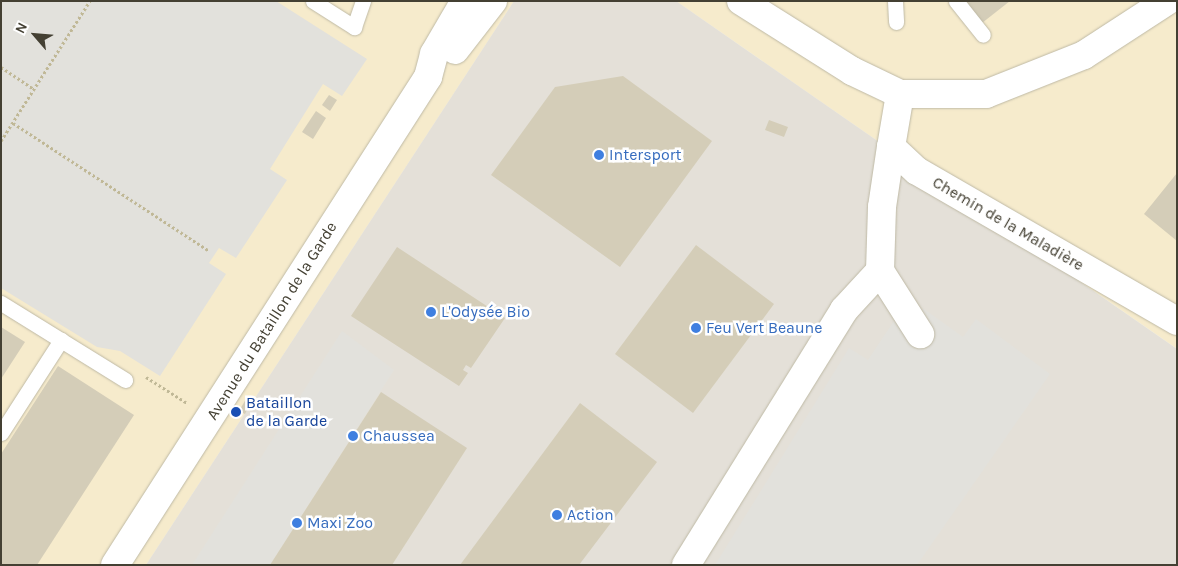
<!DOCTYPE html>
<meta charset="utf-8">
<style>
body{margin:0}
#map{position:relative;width:1178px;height:566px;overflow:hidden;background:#f2f0e3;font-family:Karla,sans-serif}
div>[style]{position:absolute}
.commercial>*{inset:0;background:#f6ebcc}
.industrial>*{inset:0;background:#e4e0d8}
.parking>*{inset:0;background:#e2e1dc}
.building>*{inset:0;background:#d4cdb8}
.path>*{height:3px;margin-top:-1.5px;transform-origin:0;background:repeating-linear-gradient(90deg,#c0b896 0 2.5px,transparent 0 5px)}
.roads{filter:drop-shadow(0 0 1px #beb9a5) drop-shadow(0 0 1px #beb9a5)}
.service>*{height:15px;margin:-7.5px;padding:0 7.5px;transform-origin:7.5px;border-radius:7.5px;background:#fff}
.minor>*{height:28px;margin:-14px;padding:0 14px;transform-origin:14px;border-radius:14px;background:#fff}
.dots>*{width:14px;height:14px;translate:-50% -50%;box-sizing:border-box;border:2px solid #fff;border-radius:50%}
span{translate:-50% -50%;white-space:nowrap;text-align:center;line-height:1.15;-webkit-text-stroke:5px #fff;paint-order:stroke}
.shop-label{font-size:16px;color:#366cbe}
.left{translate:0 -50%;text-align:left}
.street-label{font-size:16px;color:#444033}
.transit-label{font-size:16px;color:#164399}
.frame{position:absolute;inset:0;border:2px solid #444033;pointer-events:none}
.north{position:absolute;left:10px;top:10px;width:50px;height:50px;-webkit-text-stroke:4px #fff;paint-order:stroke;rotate:297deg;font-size:14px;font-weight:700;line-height:20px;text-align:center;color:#444033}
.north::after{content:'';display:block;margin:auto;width:18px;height:22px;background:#444033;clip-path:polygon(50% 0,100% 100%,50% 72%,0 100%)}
</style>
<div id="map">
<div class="commercial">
<i style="clip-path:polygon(1px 1px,514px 1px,146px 565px,1px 565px)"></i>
<i style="clip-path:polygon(676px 1px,1177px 1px,1177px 347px,1176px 348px)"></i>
</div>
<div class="industrial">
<i style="clip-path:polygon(514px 1px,676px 1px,1177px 349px,1177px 565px,146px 565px)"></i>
</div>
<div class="parking">
<i style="clip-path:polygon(1px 1px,276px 1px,367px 59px,342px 96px,323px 84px,270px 169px,287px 180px,236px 258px,219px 248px,209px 263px,226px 274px,160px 376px,120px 351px,97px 347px,1px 288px)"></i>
<i style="clip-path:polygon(924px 309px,963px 337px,976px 319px,1050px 374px,917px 565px,715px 565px,849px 348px,868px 360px,894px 321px)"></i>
<i style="clip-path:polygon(342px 331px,394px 370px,270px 565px,192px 565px)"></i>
</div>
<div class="building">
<i style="clip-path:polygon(964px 1px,1010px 1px,982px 23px)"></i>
<i style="clip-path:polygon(623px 76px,712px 141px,620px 267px,491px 175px,555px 87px)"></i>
<i style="clip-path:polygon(329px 95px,337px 100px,330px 111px,322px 105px)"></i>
<i style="clip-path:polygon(316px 111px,326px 118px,313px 139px,302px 132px)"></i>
<i style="clip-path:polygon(769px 120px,788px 127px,784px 137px,765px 130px)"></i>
<i style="clip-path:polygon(1177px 173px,1177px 241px,1144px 214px)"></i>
<i style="clip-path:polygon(696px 245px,774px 304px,693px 413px,615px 354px)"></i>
<i style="clip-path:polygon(397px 247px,505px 318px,471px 368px,466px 365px,463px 370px,468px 373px,459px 386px,351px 316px)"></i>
<i style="clip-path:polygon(1px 327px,25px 342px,1px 379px)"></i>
<i style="clip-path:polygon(58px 366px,134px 415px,37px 565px,1px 565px,1px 454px)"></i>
<i style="clip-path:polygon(381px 392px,467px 448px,392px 565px,270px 565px)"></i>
<i style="clip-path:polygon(246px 399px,251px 402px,245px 414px,239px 411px)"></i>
<i style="clip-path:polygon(580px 403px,657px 462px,579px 565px,460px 565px)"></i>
</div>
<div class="path">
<i style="left:1px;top:67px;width:40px;rotate:34deg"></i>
<i style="left:13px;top:123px;width:234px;rotate:33.1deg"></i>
<i style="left:1px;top:141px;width:166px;rotate:-57.6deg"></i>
<i style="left:146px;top:377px;width:49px;rotate:32.4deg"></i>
</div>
<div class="roads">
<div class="service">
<i style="left:313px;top:1px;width:49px;rotate:32.4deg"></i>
<i style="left:354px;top:27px;width:28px;rotate:-71deg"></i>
<i style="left:895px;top:1px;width:21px;rotate:87deg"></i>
<i style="left:956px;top:1px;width:43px;rotate:51.5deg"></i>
<i style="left:1px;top:303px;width:146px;rotate:31.8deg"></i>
<i style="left:1px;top:433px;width:111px;rotate:-57.2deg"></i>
</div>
<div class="minor">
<i style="left:741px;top:1px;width:131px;rotate:32.2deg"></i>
<i style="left:852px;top:71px;width:53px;rotate:25.6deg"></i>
<i style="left:900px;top:94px;width:86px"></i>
<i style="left:986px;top:94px;width:105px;rotate:-21.7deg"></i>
<i style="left:1084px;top:55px;width:99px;rotate:-33deg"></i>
<i style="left:455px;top:50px;width:62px;rotate:-52.2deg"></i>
<i style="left:900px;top:94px;width:54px;rotate:99.6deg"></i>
<i style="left:891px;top:147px;width:35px;rotate:43deg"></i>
<i style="left:917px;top:171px;width:300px;rotate:30deg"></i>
<i style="left:880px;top:271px;width:75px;rotate:57.6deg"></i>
<i style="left:115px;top:565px;width:580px;rotate:-57.32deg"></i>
<i style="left:428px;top:77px;width:24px;rotate:-75deg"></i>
<i style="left:434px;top:54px;width:61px;rotate:-59.7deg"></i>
<i style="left:686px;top:565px;width:300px;rotate:-58.2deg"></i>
<i style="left:844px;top:310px;width:53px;rotate:-47.3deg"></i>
<i style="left:880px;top:271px;width:64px;rotate:-88.2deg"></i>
<i style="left:882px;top:207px;width:61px;rotate:-81.5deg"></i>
</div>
</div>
<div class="dots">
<i style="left:599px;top:155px;background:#3f7fe0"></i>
<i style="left:431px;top:312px;background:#3f7fe0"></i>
<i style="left:696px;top:328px;background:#3f7fe0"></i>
<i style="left:236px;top:412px;background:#1a4fb4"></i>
<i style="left:353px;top:436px;background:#3f7fe0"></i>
<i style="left:557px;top:515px;background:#3f7fe0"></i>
<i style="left:297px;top:523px;background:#3f7fe0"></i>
</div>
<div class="shop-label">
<span class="left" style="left:609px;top:155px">Intersport</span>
<span class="left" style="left:441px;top:312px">L'Odysée Bio</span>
<span class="left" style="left:706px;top:328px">Feu Vert Beaune</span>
<span class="left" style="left:363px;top:436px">Chaussea</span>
<span class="left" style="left:567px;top:515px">Action</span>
<span class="left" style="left:307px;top:523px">Maxi Zoo</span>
</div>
<div class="street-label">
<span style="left:1008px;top:224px;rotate:30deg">Chemin de la Maladière</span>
<span style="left:272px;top:321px;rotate:-58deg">Avenue du Bataillon de la Garde</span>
</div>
<div class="transit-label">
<span class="left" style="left:246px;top:412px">Bataillon<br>de la Garde</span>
</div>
<div class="frame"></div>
<div class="north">N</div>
</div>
